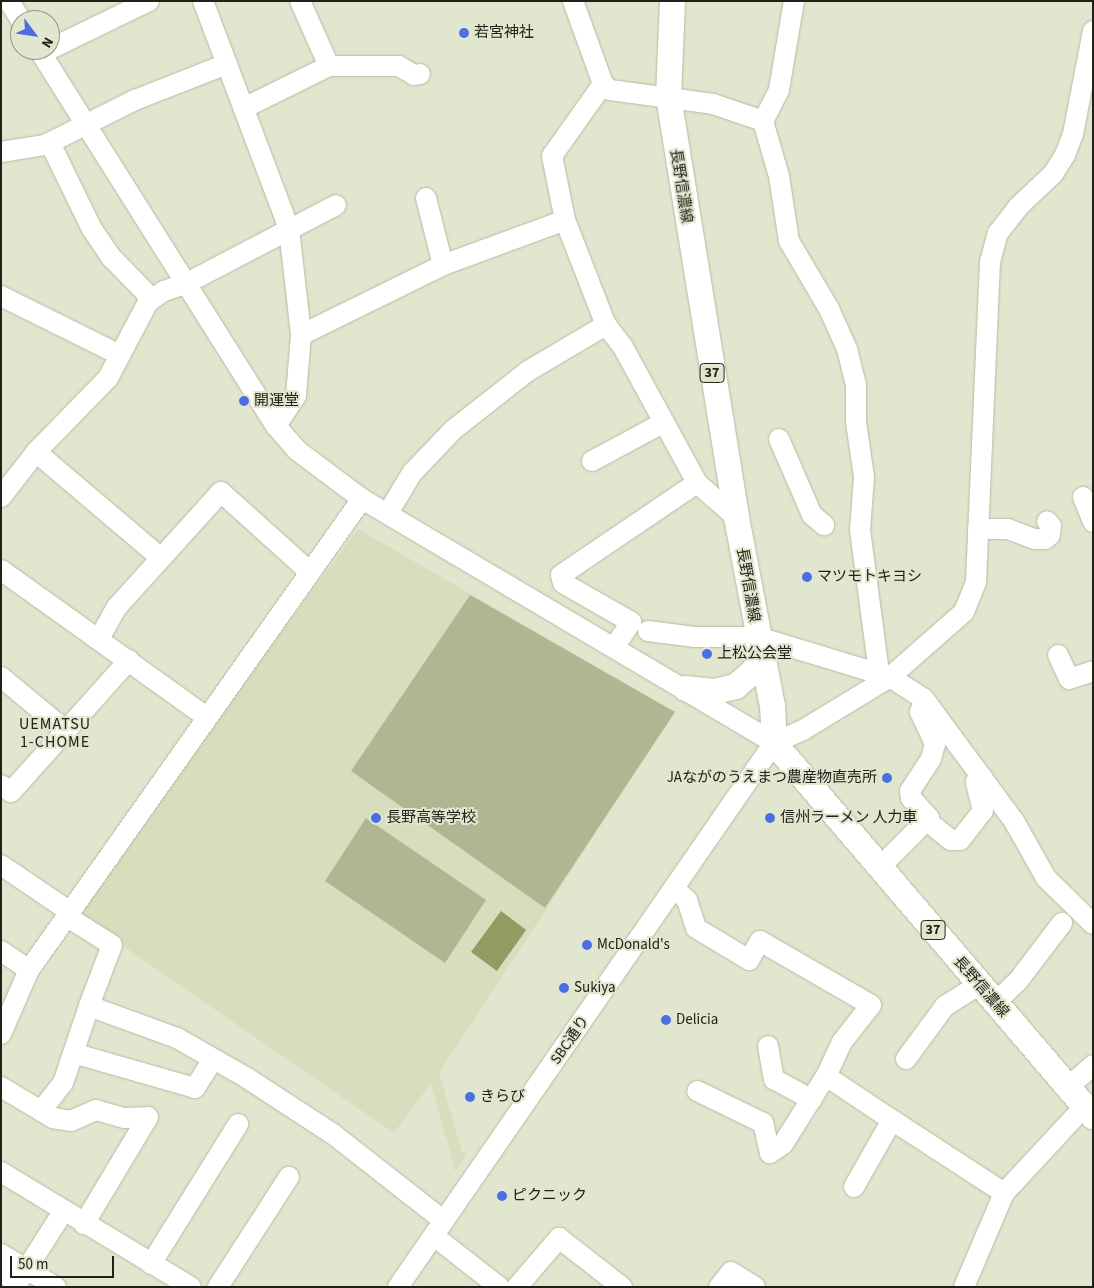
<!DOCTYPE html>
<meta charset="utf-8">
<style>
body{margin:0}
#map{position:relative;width:1094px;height:1288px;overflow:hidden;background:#e1e7ce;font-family:"Source Sans 3","Noto Sans JP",sans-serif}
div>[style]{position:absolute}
.built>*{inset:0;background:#d6debd}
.green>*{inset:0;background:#afb792}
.water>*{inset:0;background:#919c62}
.roads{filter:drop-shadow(0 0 1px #b6bba3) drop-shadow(0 0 1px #b6bba3)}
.minor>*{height:20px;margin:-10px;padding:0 10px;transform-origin:10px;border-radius:10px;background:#fff}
.major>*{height:25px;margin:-12.5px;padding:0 12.5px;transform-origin:12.5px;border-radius:12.5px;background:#fff}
.dots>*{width:14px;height:14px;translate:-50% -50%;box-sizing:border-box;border:2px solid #e1e7ce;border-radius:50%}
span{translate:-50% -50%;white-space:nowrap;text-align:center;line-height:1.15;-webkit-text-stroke:4px #e1e7ce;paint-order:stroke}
.shield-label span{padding:1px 4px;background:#e1e7ce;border:1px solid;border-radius:4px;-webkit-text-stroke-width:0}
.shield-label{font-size:14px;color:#202219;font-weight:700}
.poi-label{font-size:15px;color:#202219}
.left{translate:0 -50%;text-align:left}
.right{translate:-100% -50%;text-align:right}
.street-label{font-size:15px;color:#202219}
.neighbourhood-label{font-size:16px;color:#202219;letter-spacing:1px}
.frame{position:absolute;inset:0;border:2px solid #202219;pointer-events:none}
.north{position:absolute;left:10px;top:10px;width:50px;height:50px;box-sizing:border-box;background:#e1e7ce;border:1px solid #949886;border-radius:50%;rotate:121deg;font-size:14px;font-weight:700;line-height:20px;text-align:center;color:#202219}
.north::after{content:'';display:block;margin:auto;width:18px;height:22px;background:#4b6fe3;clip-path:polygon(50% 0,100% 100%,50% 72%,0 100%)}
.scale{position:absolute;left:10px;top:1256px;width:104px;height:22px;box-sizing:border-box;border:2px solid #202219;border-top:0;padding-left:6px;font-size:15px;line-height:18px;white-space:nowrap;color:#202219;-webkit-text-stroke:4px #e1e7ce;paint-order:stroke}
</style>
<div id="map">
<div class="built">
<i style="clip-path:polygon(358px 529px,675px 712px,439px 1073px,462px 1152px,467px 1153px,455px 1171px,431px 1083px,394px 1133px,78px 915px,212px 725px)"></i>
</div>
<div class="green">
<i style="clip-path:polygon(470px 595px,675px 712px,545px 908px,351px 771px)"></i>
<i style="clip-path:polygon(366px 818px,486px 900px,445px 963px,325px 881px)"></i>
</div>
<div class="water">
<i style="clip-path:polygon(501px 911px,526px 930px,497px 971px,471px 952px)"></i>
</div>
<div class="roads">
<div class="minor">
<i style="left:9px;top:1px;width:22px;rotate:58deg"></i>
<i style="left:203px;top:1px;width:244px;rotate:69.3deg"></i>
<i style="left:289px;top:229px;width:107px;rotate:83.5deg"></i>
<i style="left:301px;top:335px;width:61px;rotate:94.7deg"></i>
<i style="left:296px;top:396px;width:36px;rotate:124deg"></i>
<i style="left:300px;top:1px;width:71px;rotate:66deg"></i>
<i style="left:573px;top:1px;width:88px;rotate:70.1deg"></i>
<i style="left:603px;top:84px;width:9px;rotate:41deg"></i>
<i style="left:610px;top:90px;width:104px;rotate:7.7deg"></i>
<i style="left:713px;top:104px;width:53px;rotate:18.8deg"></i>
<i style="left:794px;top:1px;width:90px;rotate:99.6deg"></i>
<i style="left:779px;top:90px;width:35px;rotate:117deg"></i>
<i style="left:763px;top:121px;width:57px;rotate:73.8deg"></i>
<i style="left:779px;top:176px;width:66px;rotate:81.3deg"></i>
<i style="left:789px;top:241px;width:79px;rotate:59.5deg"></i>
<i style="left:829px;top:309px;width:44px;rotate:65.8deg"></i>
<i style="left:847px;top:349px;width:36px;rotate:76deg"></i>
<i style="left:856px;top:384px;width:38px;rotate:90deg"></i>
<i style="left:856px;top:422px;width:56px;rotate:81.7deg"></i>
<i style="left:864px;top:477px;width:53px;rotate:94.3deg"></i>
<i style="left:860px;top:530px;width:144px;rotate:82.4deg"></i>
<i style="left:50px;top:49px;width:110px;rotate:-25.9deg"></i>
<i style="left:39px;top:50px;width:444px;rotate:57.8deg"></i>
<i style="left:276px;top:426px;width:33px;rotate:49deg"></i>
<i style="left:298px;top:451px;width:80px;rotate:36.9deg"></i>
<i style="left:362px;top:499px;width:479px;rotate:30.6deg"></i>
<i style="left:603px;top:84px;width:88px;rotate:125.3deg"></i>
<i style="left:552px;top:156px;width:65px;rotate:78.5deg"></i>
<i style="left:565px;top:220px;width:113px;rotate:68.7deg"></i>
<i style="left:606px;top:325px;width:28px;rotate:52deg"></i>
<i style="left:623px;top:347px;width:155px;rotate:61.4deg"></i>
<i style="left:697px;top:483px;width:52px;rotate:41.1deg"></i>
<i style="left:244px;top:108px;width:95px;rotate:-26.3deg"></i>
<i style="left:329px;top:66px;width:70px"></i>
<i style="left:399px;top:66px;width:17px;rotate:31deg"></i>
<i style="left:414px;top:75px;width:6px;rotate:-9deg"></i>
<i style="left:50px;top:143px;width:96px;rotate:64deg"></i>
<i style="left:92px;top:229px;width:34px;rotate:56deg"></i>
<i style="left:111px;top:257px;width:59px;rotate:45.7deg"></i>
<i style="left:1px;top:152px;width:45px;rotate:-9deg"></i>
<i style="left:45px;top:145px;width:101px;rotate:-26.6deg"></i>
<i style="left:135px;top:100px;width:99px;rotate:-21.4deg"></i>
<i style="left:426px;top:198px;width:69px;rotate:75.8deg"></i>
<i style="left:1px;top:296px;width:133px;rotate:26.4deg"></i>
<i style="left:301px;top:335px;width:158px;rotate:-26.2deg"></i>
<i style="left:443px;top:265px;width:130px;rotate:-20.2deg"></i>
<i style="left:779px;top:439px;width:83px;rotate:66.5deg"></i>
<i style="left:812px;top:515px;width:16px;rotate:40deg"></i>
<i style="left:36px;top:452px;width:164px;rotate:40.3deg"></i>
<i style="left:592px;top:461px;width:81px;rotate:-28.2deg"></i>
<i style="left:1px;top:497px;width:57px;rotate:-52.1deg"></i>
<i style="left:36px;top:452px;width:103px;rotate:-45.8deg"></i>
<i style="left:108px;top:378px;width:86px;rotate:-62.2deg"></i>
<i style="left:148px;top:302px;width:19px;rotate:-35deg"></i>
<i style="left:164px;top:291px;width:24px;rotate:-19deg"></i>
<i style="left:187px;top:283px;width:168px;rotate:-27.6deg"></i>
<i style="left:1083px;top:497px;width:27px;rotate:68deg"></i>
<i style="left:388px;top:513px;width:47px;rotate:-59deg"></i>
<i style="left:412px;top:473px;width:59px;rotate:-46.4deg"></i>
<i style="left:453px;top:430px;width:95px;rotate:-38.2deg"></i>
<i style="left:528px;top:371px;width:91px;rotate:-30.5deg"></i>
<i style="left:978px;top:529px;width:30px"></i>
<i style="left:1008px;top:529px;width:28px;rotate:21deg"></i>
<i style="left:1034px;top:539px;width:11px"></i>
<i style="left:1045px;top:539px;width:6px;rotate:-39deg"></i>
<i style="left:1050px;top:535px;width:9px;rotate:-84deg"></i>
<i style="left:1051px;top:526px;width:6px;rotate:-129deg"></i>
<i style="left:1px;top:570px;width:252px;rotate:35.6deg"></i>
<i style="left:648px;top:631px;width:46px;rotate:7.4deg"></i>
<i style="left:694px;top:637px;width:64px"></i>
<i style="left:758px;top:637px;width:138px;rotate:16.9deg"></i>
<i style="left:890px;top:677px;width:40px;rotate:32.9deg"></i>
<i style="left:924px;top:699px;width:152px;rotate:53.6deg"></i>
<i style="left:1014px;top:821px;width:65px;rotate:60.7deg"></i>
<i style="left:1046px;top:878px;width:66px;rotate:44.4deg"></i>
<i style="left:99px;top:639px;width:37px;rotate:-61deg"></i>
<i style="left:117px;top:607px;width:155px;rotate:-47.9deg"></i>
<i style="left:221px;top:492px;width:120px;rotate:42deg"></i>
<i style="left:615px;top:646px;width:29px;rotate:-56deg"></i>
<i style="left:631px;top:622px;width:78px;rotate:-150.2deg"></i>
<i style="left:563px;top:583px;width:8px;rotate:-104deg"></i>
<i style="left:561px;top:575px;width:164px;rotate:-34.1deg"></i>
<i style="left:1058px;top:655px;width:26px;rotate:65deg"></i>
<i style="left:1069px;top:679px;width:25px;rotate:-18deg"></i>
<i style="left:1px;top:677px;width:85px;rotate:39.7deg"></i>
<i style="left:1px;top:785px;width:12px;rotate:35deg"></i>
<i style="left:11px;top:792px;width:177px;rotate:-48.2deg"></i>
<i style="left:926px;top:820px;width:32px;rotate:39deg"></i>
<i style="left:951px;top:840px;width:9px"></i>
<i style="left:960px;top:840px;width:37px;rotate:-52deg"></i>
<i style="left:983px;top:811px;width:30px;rotate:-104deg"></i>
<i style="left:976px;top:782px;width:8px;rotate:-40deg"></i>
<i style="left:1px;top:865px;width:82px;rotate:34.1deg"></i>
<i style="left:881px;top:866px;width:68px;rotate:-45deg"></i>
<i style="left:929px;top:818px;width:27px;rotate:-132deg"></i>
<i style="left:911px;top:798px;width:7px;rotate:-98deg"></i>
<i style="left:910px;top:791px;width:38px;rotate:-57deg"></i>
<i style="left:931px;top:759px;width:16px;rotate:-75deg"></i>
<i style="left:935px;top:744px;width:35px;rotate:-115deg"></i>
<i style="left:920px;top:712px;width:12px;rotate:-70deg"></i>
<i style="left:674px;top:888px;width:18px;rotate:43deg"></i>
<i style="left:687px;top:900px;width:29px;rotate:72deg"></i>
<i style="left:696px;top:928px;width:62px;rotate:31.1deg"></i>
<i style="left:749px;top:960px;width:22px;rotate:-60deg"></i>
<i style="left:760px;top:941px;width:128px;rotate:30deg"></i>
<i style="left:871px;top:1005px;width:47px;rotate:128.1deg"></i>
<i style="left:842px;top:1042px;width:38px;rotate:115deg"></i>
<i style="left:826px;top:1076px;width:80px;rotate:122.3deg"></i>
<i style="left:783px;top:1144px;width:16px;rotate:145deg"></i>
<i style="left:770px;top:1153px;width:31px;rotate:-103deg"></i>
<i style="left:763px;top:1123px;width:73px;rotate:-154.1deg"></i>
<i style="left:66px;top:916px;width:54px;rotate:32.2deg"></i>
<i style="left:112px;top:945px;width:65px;rotate:110.7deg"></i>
<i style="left:89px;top:1006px;width:94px;rotate:20deg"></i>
<i style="left:177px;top:1038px;width:81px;rotate:29.7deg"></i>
<i style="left:247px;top:1078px;width:103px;rotate:33.1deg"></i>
<i style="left:333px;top:1134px;width:141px;rotate:38.1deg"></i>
<i style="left:1px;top:951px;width:34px;rotate:34deg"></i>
<i style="left:995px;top:1003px;width:32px;rotate:-44deg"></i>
<i style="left:1018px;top:981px;width:73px;rotate:-52.8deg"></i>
<i style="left:1px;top:1034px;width:70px;rotate:-66.4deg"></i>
<i style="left:29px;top:970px;width:577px;rotate:-54.74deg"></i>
<i style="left:768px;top:1046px;width:34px;rotate:80deg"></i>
<i style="left:774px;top:1079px;width:43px;rotate:28.9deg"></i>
<i style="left:73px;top:1053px;width:127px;rotate:16deg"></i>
<i style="left:195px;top:1088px;width:34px;rotate:-58deg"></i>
<i style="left:906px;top:1059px;width:66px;rotate:-53.7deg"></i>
<i style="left:945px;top:1006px;width:40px;rotate:-32deg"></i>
<i style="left:826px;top:1076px;width:79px;rotate:33.7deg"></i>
<i style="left:892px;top:1120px;width:77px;rotate:119.6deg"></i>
<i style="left:1px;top:1087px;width:61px;rotate:30.8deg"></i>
<i style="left:53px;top:1118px;width:18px;rotate:9deg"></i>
<i style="left:71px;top:1121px;width:27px;rotate:-24deg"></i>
<i style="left:96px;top:1110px;width:29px;rotate:16deg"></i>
<i style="left:124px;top:1118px;width:24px;rotate:-2deg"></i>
<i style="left:148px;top:1117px;width:125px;rotate:120.9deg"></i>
<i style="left:1068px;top:1087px;width:33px;rotate:-41deg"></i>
<i style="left:41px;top:1111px;width:36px;rotate:-52deg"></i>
<i style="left:63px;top:1083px;width:81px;rotate:-71.3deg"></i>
<i style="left:892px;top:1120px;width:134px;rotate:33.1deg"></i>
<i style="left:1px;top:1172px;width:222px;rotate:31.2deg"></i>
<i style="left:434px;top:1236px;width:83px;rotate:38.1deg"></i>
<i style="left:1px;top:1254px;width:64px;rotate:31deg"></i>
<i style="left:151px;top:1264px;width:165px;rotate:-58.1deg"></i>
<i style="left:1px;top:1273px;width:19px;rotate:28deg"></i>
<i style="left:15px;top:1287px;width:89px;rotate:-57.4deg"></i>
<i style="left:218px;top:1287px;width:131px;rotate:-57.2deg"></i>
<i style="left:398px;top:1287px;width:661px;rotate:-55.35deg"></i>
<i style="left:774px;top:743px;width:32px;rotate:-24deg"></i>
<i style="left:803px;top:730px;width:102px;rotate:-31.3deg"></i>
<i style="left:890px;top:677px;width:98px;rotate:-41.3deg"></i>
<i style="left:964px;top:612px;width:32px;rotate:-68deg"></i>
<i style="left:976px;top:582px;width:320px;rotate:-87.5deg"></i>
<i style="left:990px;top:262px;width:30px;rotate:-75deg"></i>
<i style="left:998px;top:233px;width:33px;rotate:-52deg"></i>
<i style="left:1018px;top:207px;width:48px;rotate:-43.3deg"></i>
<i style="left:1053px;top:174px;width:22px;rotate:-58deg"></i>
<i style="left:1065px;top:155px;width:22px;rotate:-69deg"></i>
<i style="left:1073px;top:134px;width:105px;rotate:-79deg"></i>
<i style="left:517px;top:1287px;width:65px;rotate:-49.4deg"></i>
<i style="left:559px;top:1238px;width:80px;rotate:37.9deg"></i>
<i style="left:719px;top:1287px;width:19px;rotate:-51deg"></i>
<i style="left:731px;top:1272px;width:28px;rotate:32deg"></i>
<i style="left:964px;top:1287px;width:102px;rotate:-66.9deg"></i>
<i style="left:1004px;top:1193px;width:117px;rotate:-47.1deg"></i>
</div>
<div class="major">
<i style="left:672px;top:1px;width:95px;rotate:92.4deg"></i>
<i style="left:668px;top:96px;width:426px;rotate:80.8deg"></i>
<i style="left:736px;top:517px;width:191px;rotate:79.2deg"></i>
<i style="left:772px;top:705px;width:38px;rotate:87deg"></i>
<i style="left:774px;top:743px;width:491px;rotate:49.5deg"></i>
<i style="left:685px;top:688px;width:29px;rotate:6deg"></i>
<i style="left:714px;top:691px;width:22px;rotate:-13deg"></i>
<i style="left:735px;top:686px;width:25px;rotate:-40deg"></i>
<i style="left:754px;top:670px;width:21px;rotate:-76deg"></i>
</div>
</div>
<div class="dots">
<i style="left:464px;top:33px;background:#4b6fe3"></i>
<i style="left:244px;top:401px;background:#4b6fe3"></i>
<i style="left:807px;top:577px;background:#4b6fe3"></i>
<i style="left:707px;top:654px;background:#4b6fe3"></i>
<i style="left:887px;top:778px;background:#4b6fe3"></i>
<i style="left:376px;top:818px;background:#4b6fe3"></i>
<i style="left:770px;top:818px;background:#4b6fe3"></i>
<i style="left:587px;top:945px;background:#4b6fe3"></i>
<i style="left:564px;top:988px;background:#4b6fe3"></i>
<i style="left:666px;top:1020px;background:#4b6fe3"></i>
<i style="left:470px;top:1097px;background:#4b6fe3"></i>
<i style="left:502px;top:1196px;background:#4b6fe3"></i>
</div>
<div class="shield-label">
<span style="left:712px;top:373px">37</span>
<span style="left:933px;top:930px">37</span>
</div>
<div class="poi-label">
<span class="left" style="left:474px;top:33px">若宮神社</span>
<span class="left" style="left:254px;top:401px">開運堂</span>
<span class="left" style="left:817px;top:577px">マツモトキヨシ</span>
<span class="left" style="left:717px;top:654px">上松公会堂</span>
<span class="right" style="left:877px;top:778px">JAながのうえまつ農産物直売所</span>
<span class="left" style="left:386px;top:818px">長野高等学校</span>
<span class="left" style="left:780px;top:818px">信州ラーメン 人力車</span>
<span class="left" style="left:597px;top:945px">McDonald's</span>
<span class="left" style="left:574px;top:988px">Sukiya</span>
<span class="left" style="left:676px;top:1020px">Delicia</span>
<span class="left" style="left:480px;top:1097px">きらび</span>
<span class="left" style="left:512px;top:1196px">ピクニック</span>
</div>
<div class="street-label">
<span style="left:681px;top:186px;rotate:81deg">長野信濃線</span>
<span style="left:748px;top:585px;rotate:80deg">長野信濃線</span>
<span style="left:981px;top:987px;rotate:49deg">長野信濃線</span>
<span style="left:570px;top:1040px;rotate:-55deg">SBC通り</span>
</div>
<div class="neighbourhood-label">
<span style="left:55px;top:733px">UEMATSU<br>1-CHOME</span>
</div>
<div class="frame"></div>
<div class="north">N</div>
<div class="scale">50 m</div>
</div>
